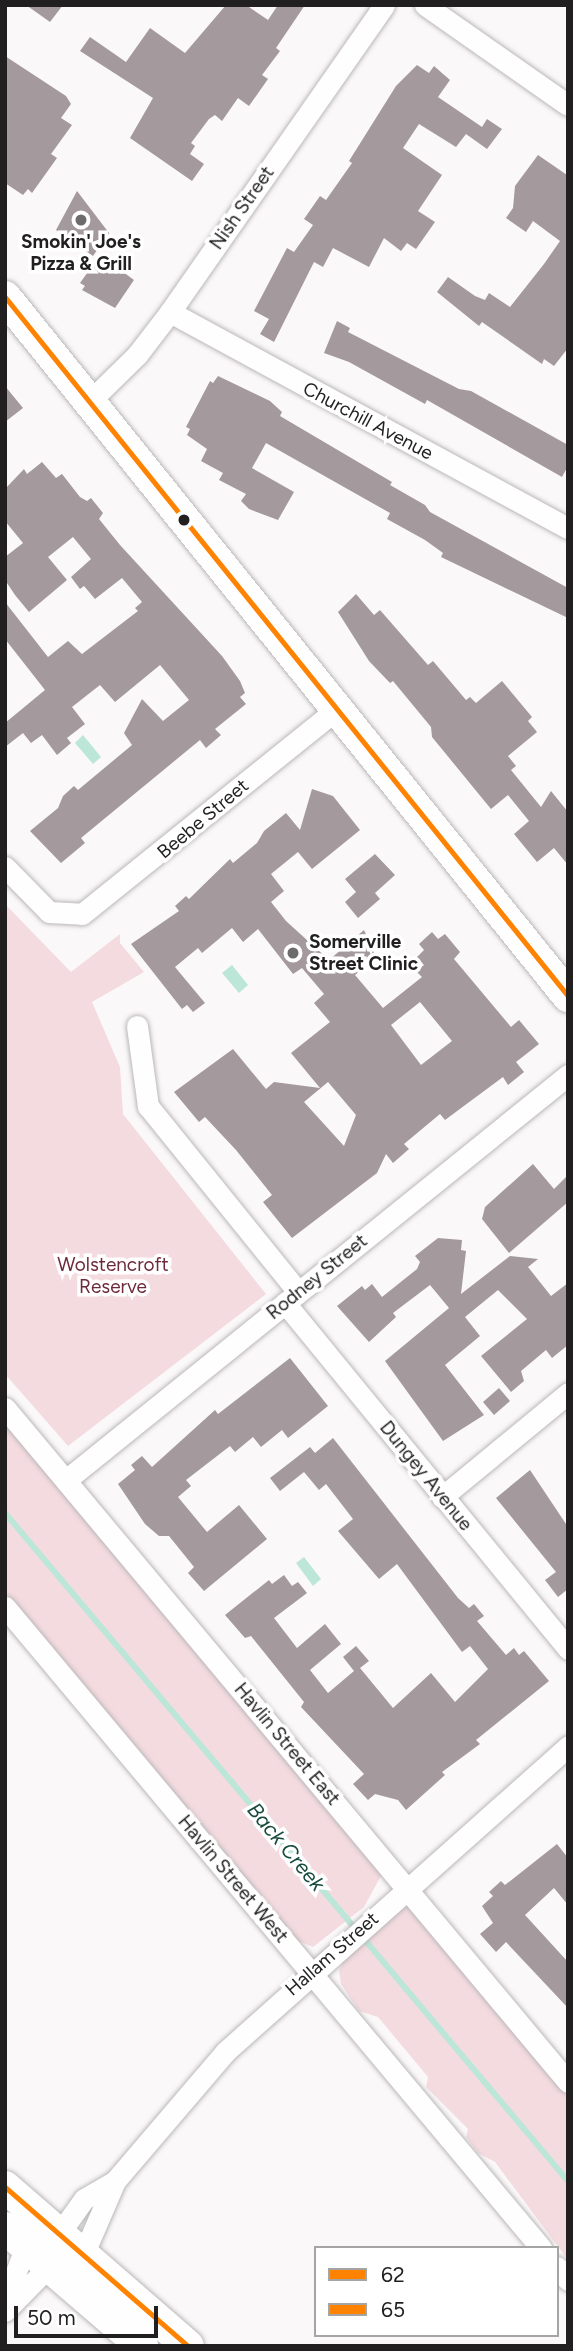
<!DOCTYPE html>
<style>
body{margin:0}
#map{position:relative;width:573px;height:2351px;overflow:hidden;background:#fbf8f9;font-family:Figtree,sans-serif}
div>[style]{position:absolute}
.green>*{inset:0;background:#f4dbe0}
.water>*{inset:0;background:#bbe6d8}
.stream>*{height:6px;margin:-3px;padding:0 3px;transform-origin:3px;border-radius:3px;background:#bbe6d8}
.building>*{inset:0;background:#a4999c}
.roads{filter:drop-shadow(0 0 2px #bbb8b9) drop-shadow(0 0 2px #bbb8b9)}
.street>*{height:21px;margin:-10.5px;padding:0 10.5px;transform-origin:10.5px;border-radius:10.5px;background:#fefefe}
.secondary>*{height:32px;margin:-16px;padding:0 16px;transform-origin:16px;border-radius:16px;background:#fefefe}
.bus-1>*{height:5px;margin:-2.5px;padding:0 2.5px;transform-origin:2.5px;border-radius:2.5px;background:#ff8200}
.bus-2>*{height:5px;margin:-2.5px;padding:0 2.5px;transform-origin:2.5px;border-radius:2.5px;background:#ff8200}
.dots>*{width:19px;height:19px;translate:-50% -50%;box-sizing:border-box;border:4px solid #fff;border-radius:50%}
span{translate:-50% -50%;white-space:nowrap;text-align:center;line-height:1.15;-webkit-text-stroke:7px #fff;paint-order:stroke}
.street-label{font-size:19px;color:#211f1f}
.poi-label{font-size:19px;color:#211f1f;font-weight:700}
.left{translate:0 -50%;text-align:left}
.park-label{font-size:19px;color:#6e2a3d}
.water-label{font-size:21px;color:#174b3d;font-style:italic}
.frame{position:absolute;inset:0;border:7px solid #211f1f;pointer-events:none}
.legend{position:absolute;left:314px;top:2246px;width:245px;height:91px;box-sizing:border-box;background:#fff;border:2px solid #a6a5a5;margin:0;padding:9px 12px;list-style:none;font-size:21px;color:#211f1f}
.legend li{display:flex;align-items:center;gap:14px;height:35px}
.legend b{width:35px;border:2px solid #a6a5a5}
.scale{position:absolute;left:14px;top:2306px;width:144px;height:32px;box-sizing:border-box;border:4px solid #211f1f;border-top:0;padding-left:9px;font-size:21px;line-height:24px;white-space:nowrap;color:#211f1f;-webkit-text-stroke:5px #fff;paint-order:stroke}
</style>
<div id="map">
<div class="green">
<i style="clip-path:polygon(5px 904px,71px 972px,120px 934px,120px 943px,144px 972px,92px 1002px,120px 1067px,123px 1114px,266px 1294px,68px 1446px,5px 1374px)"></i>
<i style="clip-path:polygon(5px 1422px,382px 1874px,364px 1907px,313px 1947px,293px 1939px,5px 1592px)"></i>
<i style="clip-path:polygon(412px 1907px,568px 2095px,568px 2260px,495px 2162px,478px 2153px,466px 2137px,468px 2129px,426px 2087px,428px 2077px,378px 2017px,359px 2011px,341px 1984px,339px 1971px,346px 1955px,401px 1908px)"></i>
</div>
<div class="water">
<i style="clip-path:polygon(83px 735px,101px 757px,93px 764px,75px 743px)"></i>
<i style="clip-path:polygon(232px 965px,248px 985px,239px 993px,222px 973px)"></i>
<i style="clip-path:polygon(304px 1557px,321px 1579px,313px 1586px,296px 1563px)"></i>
</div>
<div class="stream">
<i style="left:5px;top:1513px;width:874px;rotate:49.88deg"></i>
</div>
<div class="building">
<i style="clip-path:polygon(26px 5px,63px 5px,50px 22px)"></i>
<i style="clip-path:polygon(226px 5px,246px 5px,268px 20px,278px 5px,305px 5px,276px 48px,280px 51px,262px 75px,268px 79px,249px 106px,238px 98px,222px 121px,215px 115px,209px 119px,191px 143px,195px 146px,190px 154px,204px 164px,192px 181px,130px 138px,153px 98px,80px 51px,90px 37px,126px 62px,150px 28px,185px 53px)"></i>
<i style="clip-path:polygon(5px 56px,66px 96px,71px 104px,61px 118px,72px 125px,51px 154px,57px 158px,32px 193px,28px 189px,23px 195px,5px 183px)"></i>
<i style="clip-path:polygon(417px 65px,429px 73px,434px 66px,450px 80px,438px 97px,482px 127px,487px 119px,502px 129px,487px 149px,466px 134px,456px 147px,419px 124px,403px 148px,442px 175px,418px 211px,435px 222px,416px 249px,407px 243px,401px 251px,384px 238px,369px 267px,333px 248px,323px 267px,314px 262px,274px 342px,260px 334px,269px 319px,254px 311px,287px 248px,294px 252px,313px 225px,304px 219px,320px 196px,326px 200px,352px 163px,349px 161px,396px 86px)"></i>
<i style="clip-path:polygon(538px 155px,567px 175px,568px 182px,568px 348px,554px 366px,544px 359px,542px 364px,482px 322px,479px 326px,437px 292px,448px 277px,475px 296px,485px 300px,489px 293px,510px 307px,544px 264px,560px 241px,533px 221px,526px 232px,506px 218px,513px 208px,515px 186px)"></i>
<i style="clip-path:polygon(77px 191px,109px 233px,93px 256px,56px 230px)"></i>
<i style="clip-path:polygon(100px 255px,134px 280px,115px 308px,82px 290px,85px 286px,80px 283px)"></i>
<i style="clip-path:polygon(337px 321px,350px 328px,348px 332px,459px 389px,471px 391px,568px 445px,568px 466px,562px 477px,427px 400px,425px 404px,349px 362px,324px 353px)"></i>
<i style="clip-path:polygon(218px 376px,270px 401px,282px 412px,280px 416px,392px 482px,390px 485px,425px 505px,430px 512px,568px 588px,568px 618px,441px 557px,443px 553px,425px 540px,387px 519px,390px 513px,266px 443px,252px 468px,294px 492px,278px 520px,249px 509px,241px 501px,246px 494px,219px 480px,223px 473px,201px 461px,207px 449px,187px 435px,190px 429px,186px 427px,210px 381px,213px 383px)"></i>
<i style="clip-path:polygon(5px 386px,23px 408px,5px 422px)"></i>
<i style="clip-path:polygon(42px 462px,56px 478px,62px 474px,80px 497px,87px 501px,91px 498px,103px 513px,99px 519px,120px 545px,222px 656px,240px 681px,245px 693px,240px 697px,246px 704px,215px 729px,221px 735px,206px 748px,200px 740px,81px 838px,85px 843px,61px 863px,30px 831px,58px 808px,63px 796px,74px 786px,78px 790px,132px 745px,124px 733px,142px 699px,163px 721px,189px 700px,160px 665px,115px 702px,100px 685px,72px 707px,85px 724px,67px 738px,71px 743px,57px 755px,42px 735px,31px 743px,23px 733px,5px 747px,5px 723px,45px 690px,5px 639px,5px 602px,48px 657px,68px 641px,82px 654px,138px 611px,135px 608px,142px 602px,122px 578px,95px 599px,84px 586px,80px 589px,71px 577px,91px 559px,73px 537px,48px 557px,67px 580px,29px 612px,15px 595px,5px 580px,5px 557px,23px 543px,5px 521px,5px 489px,24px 469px,27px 474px)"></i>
<i style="clip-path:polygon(356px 594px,374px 615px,380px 610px,428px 665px,433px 661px,466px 700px,470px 697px,476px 703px,502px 681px,532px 717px,528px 721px,537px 732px,508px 756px,516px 766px,511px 770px,541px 807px,551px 791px,568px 812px,568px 865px,554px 848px,537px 862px,514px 834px,529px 821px,508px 795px,491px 809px,432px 737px,431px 727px,393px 681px,390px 683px,369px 661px,338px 612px)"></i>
<i style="clip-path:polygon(evenodd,312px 789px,333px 796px,360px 830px,312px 869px,298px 852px,271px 874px,284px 891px,271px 902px,286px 921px,329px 960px,364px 930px,376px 957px,355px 975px,383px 1008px,422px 977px,416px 971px,424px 965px,417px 957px,424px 950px,419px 944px,432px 932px,438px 939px,445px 934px,460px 952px,454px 959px,511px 1027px,519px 1020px,539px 1044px,516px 1062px,524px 1072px,508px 1085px,503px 1077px,445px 1120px,440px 1114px,404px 1144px,409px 1149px,393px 1163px,386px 1154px,377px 1173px,292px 1238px,263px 1202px,272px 1195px,236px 1150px,205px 1117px,199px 1122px,174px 1092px,233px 1049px,266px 1089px,274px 1082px,320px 1088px,291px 1053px,330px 1022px,314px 1003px,324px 994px,302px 968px,293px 974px,258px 929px,243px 942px,232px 928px,202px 953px,198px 948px,175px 967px,205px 1003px,193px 1012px,187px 1005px,182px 1009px,131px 944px,179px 911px,175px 906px,186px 896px,189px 899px,230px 859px,233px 863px,257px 843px,264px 831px,286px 813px,300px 830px,312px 789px,420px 1002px,452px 1041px,421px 1065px,391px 1025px,420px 1002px,312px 789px,328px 1082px,356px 1115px,344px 1146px,304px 1102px,328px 1082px)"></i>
<i style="clip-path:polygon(375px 854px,395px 875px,375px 893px,380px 899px,358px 918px,345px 902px,356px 892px,345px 879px)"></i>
<i style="clip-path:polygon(533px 1164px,554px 1189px,568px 1175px,568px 1202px,509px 1253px,482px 1219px,485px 1207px)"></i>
<i style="clip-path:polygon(438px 1238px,462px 1240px,461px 1250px,466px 1251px,461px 1294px,510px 1256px,538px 1259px,528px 1267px,551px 1296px,568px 1283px,568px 1345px,552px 1358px,546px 1350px,521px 1371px,524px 1381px,511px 1392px,481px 1356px,527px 1319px,498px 1290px,465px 1317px,480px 1336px,445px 1365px,484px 1415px,443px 1441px,385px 1361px,449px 1308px,430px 1285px,393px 1313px,396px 1317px,369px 1342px,337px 1306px,362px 1286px,365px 1290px,372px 1284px,382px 1297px,417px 1269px,420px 1262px,415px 1256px)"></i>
<i style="clip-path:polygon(290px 1358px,328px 1406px,288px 1438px,282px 1430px,261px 1447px,253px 1437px,235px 1452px,230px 1446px,186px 1480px,191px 1486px,178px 1497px,207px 1532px,239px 1505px,267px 1539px,204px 1591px,188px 1573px,194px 1567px,169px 1536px,159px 1536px,145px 1524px,118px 1484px,135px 1470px,131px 1465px,142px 1456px,152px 1467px,215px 1410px,218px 1414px)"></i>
<i style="clip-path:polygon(499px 1388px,510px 1401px,494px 1415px,483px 1402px)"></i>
<i style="clip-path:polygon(333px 1438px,458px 1598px,469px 1608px,474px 1604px,484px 1616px,477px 1621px,506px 1655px,514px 1648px,519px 1655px,524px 1651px,549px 1681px,476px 1740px,480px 1744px,442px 1772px,445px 1775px,406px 1810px,398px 1800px,375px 1794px,368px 1800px,353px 1784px,364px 1774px,301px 1707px,304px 1702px,251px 1636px,245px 1638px,225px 1615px,269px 1580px,272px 1584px,284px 1575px,292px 1586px,298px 1582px,307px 1593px,274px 1618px,297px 1648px,325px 1624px,341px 1644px,310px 1670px,328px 1693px,354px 1671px,343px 1657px,356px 1646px,369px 1661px,360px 1668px,393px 1708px,431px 1673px,455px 1702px,488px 1669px,470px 1646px,462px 1652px,397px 1564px,379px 1579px,338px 1531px,353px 1519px,326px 1484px,319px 1490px,304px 1472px,280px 1491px,270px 1478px,310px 1447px,315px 1453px)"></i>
<i style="clip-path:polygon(530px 1470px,568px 1527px,568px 1589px,558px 1597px,545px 1580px,556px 1572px,496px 1498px)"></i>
<i style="clip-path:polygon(557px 1844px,568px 1858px,568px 1905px,554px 1888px,525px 1915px,568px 1962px,568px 2008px,506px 1942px,496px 1952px,480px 1934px,493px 1923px,482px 1906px,493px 1896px,489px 1892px,501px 1881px,505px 1885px)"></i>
</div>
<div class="roads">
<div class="street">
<i style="left:425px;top:5px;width:174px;rotate:35deg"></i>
<i style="left:170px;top:312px;width:453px;rotate:28.5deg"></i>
<i style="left:90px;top:401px;width:66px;rotate:-44.4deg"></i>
<i style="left:137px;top:355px;width:54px;rotate:-52.5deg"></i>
<i style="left:170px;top:312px;width:374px;rotate:-55.1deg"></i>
<i style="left:5px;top:867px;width:63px;rotate:45.6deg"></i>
<i style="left:49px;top:912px;width:33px;rotate:3deg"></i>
<i style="left:82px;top:914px;width:329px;rotate:-38.8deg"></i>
<i style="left:137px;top:1026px;width:81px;rotate:82.2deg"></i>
<i style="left:148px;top:1106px;width:239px;rotate:51.1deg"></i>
<i style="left:285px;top:1303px;width:447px;rotate:50.7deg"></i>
<i style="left:5px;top:1408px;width:878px;rotate:50.13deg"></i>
<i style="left:66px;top:1480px;width:645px;rotate:-38.9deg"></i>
<i style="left:442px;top:1497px;width:163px;rotate:-39.5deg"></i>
<i style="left:5px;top:1607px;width:836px;rotate:50.1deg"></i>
<i style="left:59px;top:2234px;width:43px;rotate:-54.5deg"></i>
<i style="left:84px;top:2199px;width:36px;rotate:-30deg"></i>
<i style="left:83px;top:2255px;width:81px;rotate:-66.6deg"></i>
<i style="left:115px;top:2181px;width:170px;rotate:-49.5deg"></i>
<i style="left:225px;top:2052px;width:460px;rotate:-41.7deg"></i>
<i style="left:557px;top:2267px;width:17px;rotate:50deg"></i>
<i style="left:5px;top:2300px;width:58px;rotate:-68.7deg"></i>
<i style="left:5px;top:2311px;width:63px;rotate:-45.6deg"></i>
</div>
<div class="secondary">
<i style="left:5px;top:297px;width:898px;rotate:51.15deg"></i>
<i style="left:5px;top:2187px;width:242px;rotate:41deg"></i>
<i style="left:5px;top:2228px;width:181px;rotate:40.7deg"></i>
</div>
</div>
<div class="bus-1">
<i style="left:5px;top:297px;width:898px;rotate:51.15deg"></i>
</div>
<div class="bus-2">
<i style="left:5px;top:2187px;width:242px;rotate:41deg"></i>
</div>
<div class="dots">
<i style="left:81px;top:220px;background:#6d6b6b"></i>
<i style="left:184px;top:520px;background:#211f1f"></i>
<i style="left:293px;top:953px;background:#6d6b6b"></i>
</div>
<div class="street-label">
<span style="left:242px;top:208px;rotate:-55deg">Nish Street</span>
<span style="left:368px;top:421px;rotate:28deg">Churchill Avenue</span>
<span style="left:203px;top:819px;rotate:-40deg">Beebe Street</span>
<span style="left:317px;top:1277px;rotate:-39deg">Rodney Street</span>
<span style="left:426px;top:1476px;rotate:51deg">Dungey Avenue</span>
<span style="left:287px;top:1744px;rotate:50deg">Havlin Street East</span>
<span style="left:233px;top:1879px;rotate:50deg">Havlin Street West</span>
<span style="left:332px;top:1954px;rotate:-41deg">Hallam Street</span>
</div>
<div class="poi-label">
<span style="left:81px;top:253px">Smokin' Joe's<br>Pizza &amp; Grill</span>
<span class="left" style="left:309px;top:953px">Somerville<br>Street Clinic</span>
</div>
<div class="park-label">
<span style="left:113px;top:1276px">Wolstencroft<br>Reserve</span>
</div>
<div class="water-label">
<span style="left:286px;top:1847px;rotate:50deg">Back Creek</span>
</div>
<div class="frame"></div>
<ul class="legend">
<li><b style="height:9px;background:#ff8200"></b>62</li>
<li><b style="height:9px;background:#ff8200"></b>65</li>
</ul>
<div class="scale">50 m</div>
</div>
